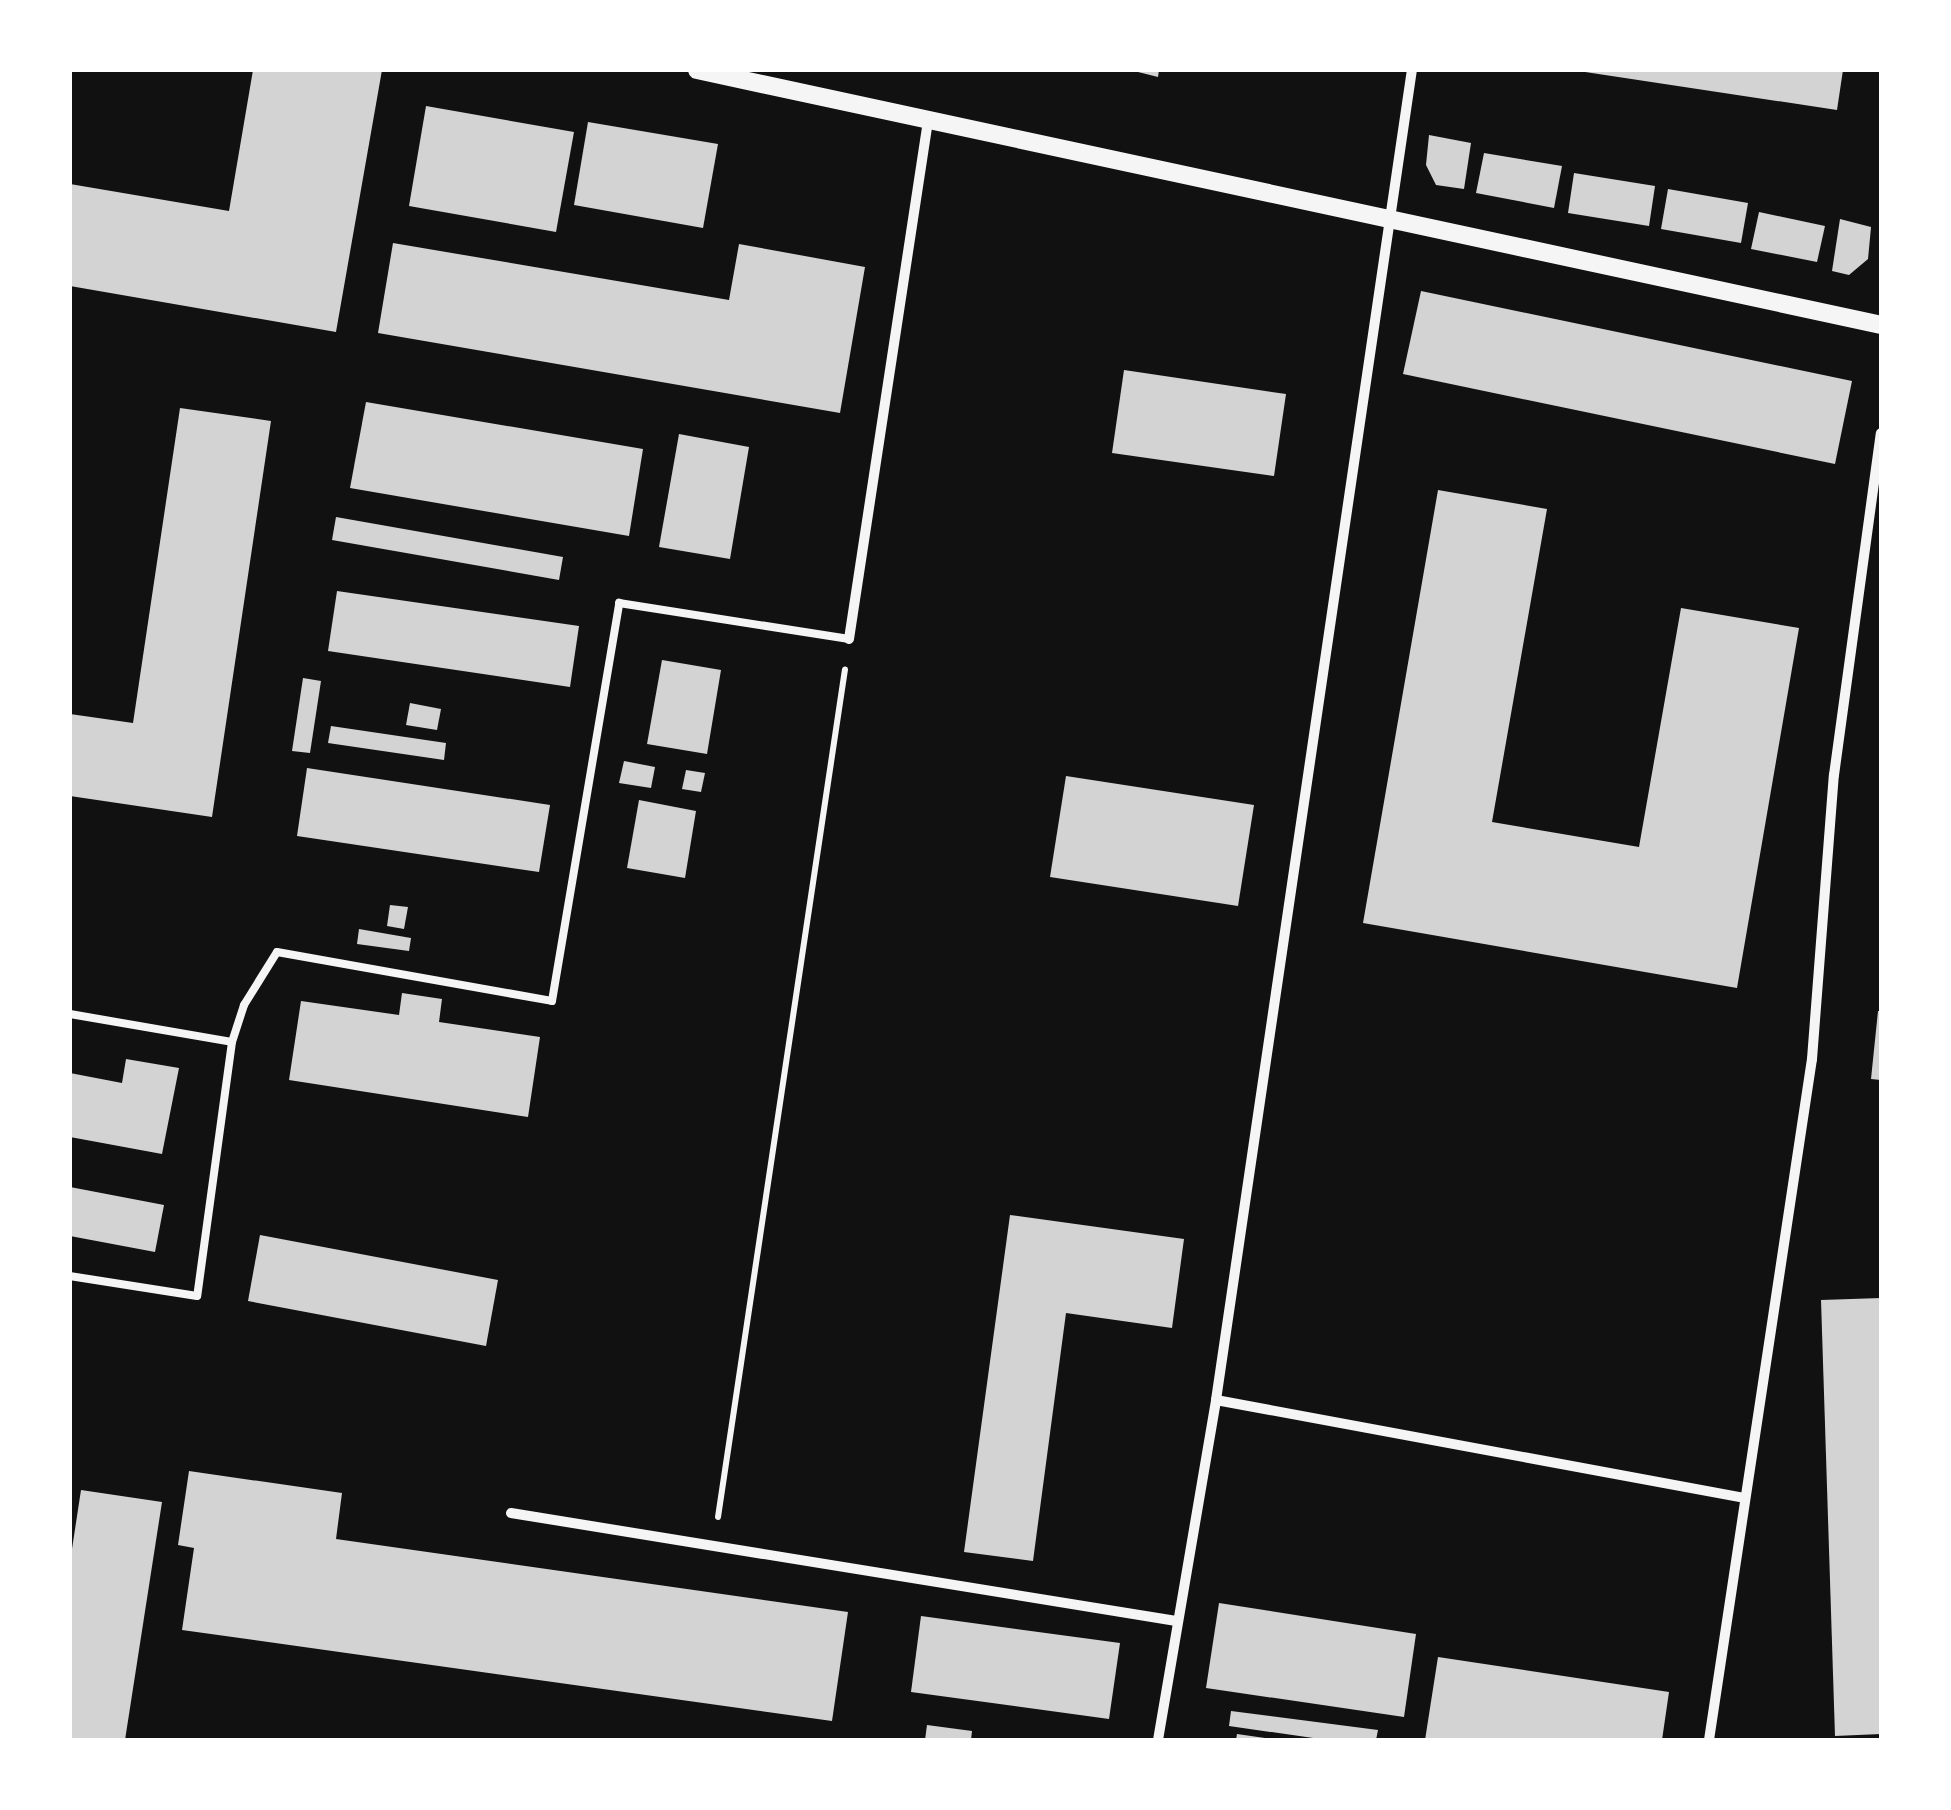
<!DOCTYPE html>
<style>
body{margin:0}
#map{position:relative;width:1951px;height:1810px;overflow:hidden;background:#111;font-family:Bitter,serif}
div>[style]{position:absolute}
.building>*{inset:0;background:#d3d3d3}
.path>*{height:6px;margin:-3px;padding:0 3px;transform-origin:3px;border-radius:3px;background:#f5f5f5}
.service>*{height:8px;margin:-4px;padding:0 4px;transform-origin:4px;border-radius:4px;background:#f5f5f5}
.minor>*{height:10px;margin:-5px;padding:0 5px;transform-origin:5px;border-radius:5px;background:#f5f5f5}
.tertiary>*{height:18px;margin:-9px;padding:0 9px;transform-origin:9px;border-radius:9px;background:#f5f5f5}
span{translate:-50% -50%;white-space:nowrap;text-align:center;line-height:1.15;-webkit-text-stroke:10px #fff;paint-order:stroke}
.frame{position:absolute;inset:0;border:72px solid #fff;pointer-events:none}
</style>
<div id="map">
<div class="building">
<i style="clip-path:polygon(253px 70px,382px 70px,336px 332px,70px 286px,70px 184px,229px 211px)"></i>
<i style="clip-path:polygon(1130px 70px,1159px 70px,1158px 77px)"></i>
<i style="clip-path:polygon(1572px 70px,1843px 70px,1837px 110px)"></i>
<i style="clip-path:polygon(426px 106px,574px 132px,556px 232px,409px 206px)"></i>
<i style="clip-path:polygon(588px 122px,718px 144px,703px 228px,574px 205px)"></i>
<i style="clip-path:polygon(1429px 135px,1471px 143px,1464px 189px,1436px 185px,1426px 165px)"></i>
<i style="clip-path:polygon(1484px 153px,1562px 166px,1554px 208px,1476px 193px)"></i>
<i style="clip-path:polygon(1574px 173px,1655px 186px,1649px 226px,1568px 213px)"></i>
<i style="clip-path:polygon(1668px 189px,1748px 203px,1741px 243px,1661px 229px)"></i>
<i style="clip-path:polygon(1759px 212px,1825px 226px,1817px 262px,1751px 249px)"></i>
<i style="clip-path:polygon(1840px 219px,1871px 227px,1868px 259px,1849px 275px,1832px 271px)"></i>
<i style="clip-path:polygon(393px 243px,729px 300px,739px 244px,865px 267px,840px 413px,378px 333px)"></i>
<i style="clip-path:polygon(1421px 291px,1852px 381px,1835px 464px,1403px 374px)"></i>
<i style="clip-path:polygon(1124px 370px,1286px 394px,1274px 476px,1112px 453px)"></i>
<i style="clip-path:polygon(366px 402px,643px 449px,629px 536px,350px 488px)"></i>
<i style="clip-path:polygon(180px 408px,271px 421px,212px 817px,70px 796px,70px 714px,133px 723px)"></i>
<i style="clip-path:polygon(679px 434px,749px 447px,730px 559px,659px 547px)"></i>
<i style="clip-path:polygon(1438px 490px,1547px 509px,1492px 822px,1639px 847px,1681px 608px,1799px 628px,1737px 988px,1363px 923px)"></i>
<i style="clip-path:polygon(336px 517px,563px 557px,559px 580px,332px 540px)"></i>
<i style="clip-path:polygon(337px 591px,579px 626px,570px 687px,328px 651px)"></i>
<i style="clip-path:polygon(662px 660px,721px 670px,707px 754px,647px 744px)"></i>
<i style="clip-path:polygon(303px 678px,321px 681px,310px 753px,292px 751px)"></i>
<i style="clip-path:polygon(410px 703px,441px 709px,437px 730px,406px 725px)"></i>
<i style="clip-path:polygon(331px 726px,446px 743px,444px 760px,328px 743px)"></i>
<i style="clip-path:polygon(624px 761px,655px 767px,651px 788px,619px 783px)"></i>
<i style="clip-path:polygon(307px 768px,550px 805px,539px 872px,297px 836px)"></i>
<i style="clip-path:polygon(686px 770px,705px 773px,701px 792px,682px 789px)"></i>
<i style="clip-path:polygon(1066px 776px,1254px 805px,1238px 906px,1050px 877px)"></i>
<i style="clip-path:polygon(639px 800px,696px 811px,685px 878px,627px 868px)"></i>
<i style="clip-path:polygon(390px 905px,408px 907px,404px 929px,387px 926px)"></i>
<i style="clip-path:polygon(359px 929px,411px 938px,409px 951px,357px 944px)"></i>
<i style="clip-path:polygon(402px 993px,442px 999px,439px 1022px,540px 1037px,528px 1117px,289px 1080px,301px 1001px,399px 1015px)"></i>
<i style="clip-path:polygon(1878px 1011px,1881px 1011px,1881px 1080px,1871px 1079px)"></i>
<i style="clip-path:polygon(126px 1059px,179px 1068px,162px 1154px,70px 1137px,70px 1073px,122px 1083px)"></i>
<i style="clip-path:polygon(70px 1187px,164px 1205px,155px 1252px,70px 1236px)"></i>
<i style="clip-path:polygon(1010px 1215px,1184px 1239px,1172px 1328px,1066px 1313px,1033px 1561px,964px 1552px)"></i>
<i style="clip-path:polygon(260px 1235px,498px 1280px,486px 1346px,248px 1301px)"></i>
<i style="clip-path:polygon(1881px 1298px,1881px 1734px,1835px 1736px,1821px 1300px)"></i>
<i style="clip-path:polygon(189px 1471px,342px 1493px,336px 1539px,848px 1612px,832px 1721px,182px 1630px,194px 1548px,178px 1545px)"></i>
<i style="clip-path:polygon(81px 1490px,162px 1502px,125px 1740px,70px 1740px,70px 1562px)"></i>
<i style="clip-path:polygon(1219px 1603px,1416px 1634px,1404px 1717px,1206px 1688px)"></i>
<i style="clip-path:polygon(921px 1616px,1120px 1643px,1109px 1719px,911px 1692px)"></i>
<i style="clip-path:polygon(1438px 1657px,1669px 1692px,1662px 1740px,1425px 1740px)"></i>
<i style="clip-path:polygon(1231px 1711px,1378px 1730px,1376px 1740px,1327px 1740px,1229px 1726px)"></i>
<i style="clip-path:polygon(927px 1725px,972px 1731px,971px 1740px,925px 1740px)"></i>
<i style="clip-path:polygon(1237px 1734px,1265px 1738px,1265px 1740px,1236px 1740px)"></i>
</div>
<div class="path">
<i style="left:718px;top:1517px;width:857px;rotate:-81.48deg"></i>
</div>
<div class="service">
<i style="left:70px;top:1014px;width:164px;rotate:9.8deg"></i>
<i style="left:232px;top:1042px;width:256px;rotate:97.8deg"></i>
<i style="left:197px;top:1296px;width:129px;rotate:-171.1deg"></i>
<i style="left:232px;top:1042px;width:39px;rotate:-72deg"></i>
<i style="left:244px;top:1005px;width:62px;rotate:-58.1deg"></i>
<i style="left:277px;top:952px;width:279px;rotate:10.1deg"></i>
<i style="left:552px;top:1001px;width:404px;rotate:-80.4deg"></i>
<i style="left:619px;top:603px;width:233px;rotate:8.9deg"></i>
</div>
<div class="minor">
<i style="left:849px;top:639px;width:524px;rotate:-81.33deg"></i>
<i style="left:1216px;top:1400px;width:537px;rotate:10.51deg"></i>
<i style="left:511px;top:1513px;width:674px;rotate:9.22deg"></i>
<i style="left:1158px;top:1740px;width:345px;rotate:-80.3deg"></i>
<i style="left:1216px;top:1400px;width:1344px;rotate:-81.62deg"></i>
<i style="left:1709px;top:1740px;width:689px;rotate:-81.4deg"></i>
<i style="left:1812px;top:1059px;width:285px;rotate:-85.6deg"></i>
<i style="left:1834px;top:775px;width:345px;rotate:-82.2deg"></i>
</div>
<div class="tertiary">
<i style="left:697px;top:70px;width:1211px;rotate:12.15deg"></i>
</div>
<div class="frame"></div>
</div>
